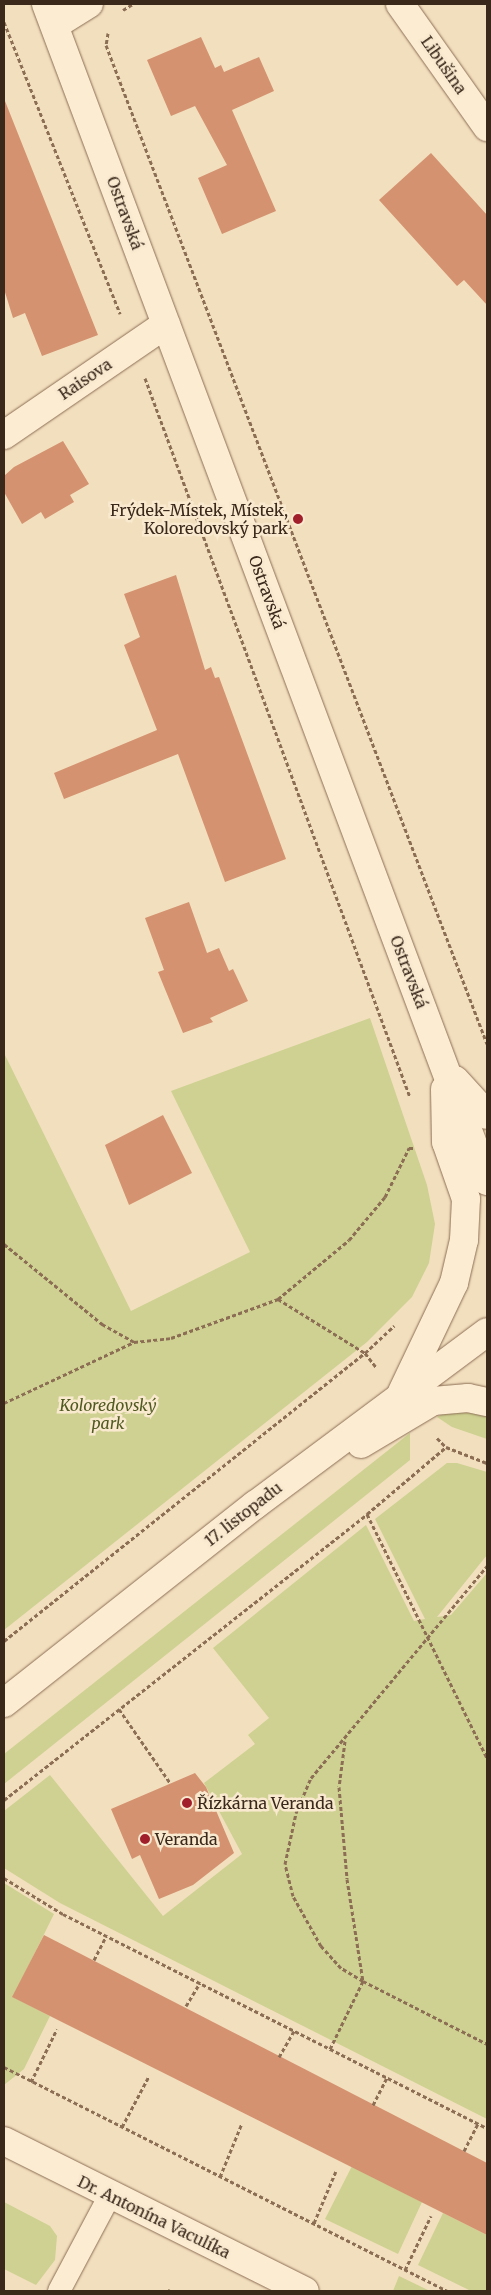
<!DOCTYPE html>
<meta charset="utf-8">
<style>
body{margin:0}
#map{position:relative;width:491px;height:2295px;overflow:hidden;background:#f2dfbe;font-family:Merriweather,serif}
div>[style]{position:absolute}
.green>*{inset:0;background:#ced191}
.building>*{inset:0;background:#d49270}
.path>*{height:3px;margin-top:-1.5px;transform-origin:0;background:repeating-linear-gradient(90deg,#8c6e55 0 4px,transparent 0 6.5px)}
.roads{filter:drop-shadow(0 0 1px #8c6e55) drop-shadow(0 0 1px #8c6e55)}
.lane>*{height:22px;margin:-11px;padding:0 11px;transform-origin:11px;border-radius:11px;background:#fcecd2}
.street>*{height:28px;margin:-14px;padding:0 14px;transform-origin:14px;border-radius:14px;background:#fcecd2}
.secondary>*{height:28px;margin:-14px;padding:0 14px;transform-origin:14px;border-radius:14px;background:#fcecd2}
.dots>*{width:14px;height:14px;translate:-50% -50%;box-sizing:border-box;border:2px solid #f9e9cf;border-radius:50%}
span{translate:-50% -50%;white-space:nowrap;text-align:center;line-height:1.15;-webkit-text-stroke:5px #f9e9cf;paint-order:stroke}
.street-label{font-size:16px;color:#3a281b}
.poi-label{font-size:16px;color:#3a281b}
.right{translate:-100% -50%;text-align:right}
.left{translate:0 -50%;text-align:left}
.park-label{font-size:16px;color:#4f5920;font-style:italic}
.frame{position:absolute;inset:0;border:5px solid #3a281b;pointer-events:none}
</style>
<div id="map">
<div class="green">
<i style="clip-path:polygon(370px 1018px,427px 1185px,435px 1224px,429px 1263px,412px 1297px,367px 1342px,4px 1630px,4px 1053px,131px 1311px,250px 1252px,171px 1091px)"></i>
<i style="clip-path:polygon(450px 1410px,487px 1411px,487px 1439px,452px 1427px,437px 1417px)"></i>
<i style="clip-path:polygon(410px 1433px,410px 1460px,4px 1784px,4px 1754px)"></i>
<i style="clip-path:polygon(447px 1463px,457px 1463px,487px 1472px,487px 1555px,437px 1617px,451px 1615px,487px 1573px,487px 2119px,60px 1903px,4px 1868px,4px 1811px,50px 1775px,163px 1916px,242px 1854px,204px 1783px,255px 1744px,248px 1735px,269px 1718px,213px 1648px,366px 1525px,414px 1621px,425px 1619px,375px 1519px)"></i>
<i style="clip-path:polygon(4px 1883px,54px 1914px,13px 1997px,50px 2016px,24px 2069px,4px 2085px)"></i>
<i style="clip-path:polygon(352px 2166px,422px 2202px,398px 2254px,325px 2219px)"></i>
<i style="clip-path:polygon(4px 2202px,50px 2226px,57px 2236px,55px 2260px,36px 2285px,4px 2269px)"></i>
<i style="clip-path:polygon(443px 2213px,487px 2235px,487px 2291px,471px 2291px,418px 2265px)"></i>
<i style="clip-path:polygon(399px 2276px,430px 2291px,393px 2291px)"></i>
</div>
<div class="building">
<i style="clip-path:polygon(201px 37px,215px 68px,221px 65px,224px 72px,259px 57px,274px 91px,232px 110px,276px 211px,222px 234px,198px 178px,227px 165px,195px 106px,171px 116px,147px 60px)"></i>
<i style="clip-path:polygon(5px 101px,98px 335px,42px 356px,25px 313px,13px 318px,4px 289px)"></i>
<i style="clip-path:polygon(431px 153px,487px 215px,487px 305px,464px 280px,457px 286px,379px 200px)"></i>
<i style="clip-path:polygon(63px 441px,89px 484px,70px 495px,74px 502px,45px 519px,41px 512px,22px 524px,4px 492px,4px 476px,14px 467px)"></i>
<i style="clip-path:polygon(176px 575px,205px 670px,211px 667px,215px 678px,219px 677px,286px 859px,225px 882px,178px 754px,64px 799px,54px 773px,157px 730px,124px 645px,140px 637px,124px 594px)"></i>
<i style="clip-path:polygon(189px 902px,207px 953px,219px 948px,229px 971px,233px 969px,248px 1001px,210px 1018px,213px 1022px,183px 1033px,158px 972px,164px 970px,145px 918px)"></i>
<i style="clip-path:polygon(163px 1115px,192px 1173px,129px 1205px,105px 1145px)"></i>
<i style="clip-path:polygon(195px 1773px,206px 1787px,234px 1853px,193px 1885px,159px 1899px,140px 1855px,132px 1859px,111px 1809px)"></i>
<i style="clip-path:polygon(44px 1935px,487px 2163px,487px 2235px,12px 1997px)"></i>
</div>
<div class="path">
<i style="left:123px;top:10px;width:12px;rotate:-31deg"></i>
<i style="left:4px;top:22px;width:314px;rotate:68.3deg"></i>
<i style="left:108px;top:33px;width:12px;rotate:99deg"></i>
<i style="left:106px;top:45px;width:1069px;rotate:69.12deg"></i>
<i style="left:145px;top:378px;width:766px;rotate:69.77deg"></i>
<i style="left:4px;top:1244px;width:127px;rotate:39.2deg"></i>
<i style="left:102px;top:1324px;width:37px;rotate:29deg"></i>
<i style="left:134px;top:1342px;width:37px;rotate:-6deg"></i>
<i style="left:171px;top:1338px;width:114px;rotate:-20deg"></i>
<i style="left:278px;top:1299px;width:102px;rotate:31.8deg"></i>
<i style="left:365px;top:1353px;width:18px;rotate:52deg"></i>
<i style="left:278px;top:1299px;width:92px;rotate:-39.7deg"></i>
<i style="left:349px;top:1240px;width:56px;rotate:-50.1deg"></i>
<i style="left:385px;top:1197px;width:55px;rotate:-63.9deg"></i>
<i style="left:409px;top:1148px;width:5px"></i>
<i style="left:4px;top:1403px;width:144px;rotate:-25.1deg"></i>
<i style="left:437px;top:1438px;width:13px;rotate:45deg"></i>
<i style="left:446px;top:1447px;width:44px;rotate:21.3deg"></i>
<i style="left:367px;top:1514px;width:272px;rotate:63.8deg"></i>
<i style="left:4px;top:1641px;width:462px;rotate:-38.6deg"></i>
<i style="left:365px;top:1353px;width:40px;rotate:-43deg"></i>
<i style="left:119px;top:1709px;width:91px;rotate:55.3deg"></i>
<i style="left:345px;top:1741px;width:46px;rotate:97.4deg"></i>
<i style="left:339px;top:1787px;width:92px;rotate:85deg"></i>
<i style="left:347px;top:1879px;width:103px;rotate:81.1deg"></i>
<i style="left:4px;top:1800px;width:462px;rotate:-38.2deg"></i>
<i style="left:367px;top:1514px;width:104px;rotate:-40.3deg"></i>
<i style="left:4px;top:1878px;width:69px;rotate:31.4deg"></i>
<i style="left:63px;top:1914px;width:475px;rotate:26.8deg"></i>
<i style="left:94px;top:1960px;width:27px;rotate:-63deg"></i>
<i style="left:363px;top:1981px;width:26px;rotate:-149deg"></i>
<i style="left:341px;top:1968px;width:30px;rotate:-132deg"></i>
<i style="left:321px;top:1946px;width:57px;rotate:-119.2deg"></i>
<i style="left:293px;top:1896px;width:33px;rotate:-104deg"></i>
<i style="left:285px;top:1864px;width:52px;rotate:-77.8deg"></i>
<i style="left:296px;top:1813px;width:38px;rotate:-67deg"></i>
<i style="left:311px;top:1778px;width:276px;rotate:-50.3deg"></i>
<i style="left:186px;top:2006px;width:27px;rotate:-59deg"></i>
<i style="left:330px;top:2049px;width:76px;rotate:-64.1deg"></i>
<i style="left:363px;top:1981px;width:139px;rotate:26.9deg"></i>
<i style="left:279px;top:2057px;width:30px;rotate:-60deg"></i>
<i style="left:4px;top:2067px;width:497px;rotate:26.8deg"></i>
<i style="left:31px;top:2082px;width:59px;rotate:-63.9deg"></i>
<i style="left:373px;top:2105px;width:30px;rotate:-63deg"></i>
<i style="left:122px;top:2127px;width:58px;rotate:-62.1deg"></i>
<i style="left:464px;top:2151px;width:31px;rotate:-63deg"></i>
<i style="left:220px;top:2177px;width:58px;rotate:-67.8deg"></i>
<i style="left:314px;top:2223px;width:56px;rotate:-67.1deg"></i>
<i style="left:405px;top:2270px;width:60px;rotate:-64.3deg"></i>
<i style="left:169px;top:2291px;width:2px;rotate:-63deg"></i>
</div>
<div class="roads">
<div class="lane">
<i style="left:59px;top:2291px;width:109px;rotate:-62deg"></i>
</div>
<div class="street">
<i style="left:400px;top:4px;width:151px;rotate:54.7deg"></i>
<i style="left:55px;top:25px;width:40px;rotate:-32deg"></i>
<i style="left:4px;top:435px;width:196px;rotate:-34.4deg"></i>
<i style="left:4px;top:2141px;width:336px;rotate:26.5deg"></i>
</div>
<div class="secondary">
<i style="left:46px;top:4px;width:1257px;rotate:69.46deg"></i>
<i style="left:455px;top:1080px;width:47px;rotate:47.6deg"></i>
<i style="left:402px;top:1392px;width:121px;rotate:-64.5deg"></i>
<i style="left:454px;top:1283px;width:44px;rotate:-76.9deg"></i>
<i style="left:464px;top:1240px;width:41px;rotate:-87.2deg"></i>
<i style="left:466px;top:1199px;width:60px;rotate:-109.3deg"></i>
<i style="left:446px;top:1142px;width:53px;rotate:-91.1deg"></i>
<i style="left:361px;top:1444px;width:84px;rotate:-30.8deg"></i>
<i style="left:433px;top:1401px;width:35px;rotate:-5deg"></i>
<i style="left:468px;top:1398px;width:19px;rotate:12deg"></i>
<i style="left:4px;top:1703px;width:320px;rotate:-38.3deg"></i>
<i style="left:255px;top:1505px;width:289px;rotate:-36.7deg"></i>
</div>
</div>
<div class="dots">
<i style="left:298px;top:519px;background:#a11f2a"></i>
<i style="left:187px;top:1803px;background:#a11f2a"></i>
<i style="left:145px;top:1839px;background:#a11f2a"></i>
</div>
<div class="street-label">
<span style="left:444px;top:65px;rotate:55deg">Libušina</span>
<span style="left:125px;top:213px;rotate:70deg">Ostravská</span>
<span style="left:85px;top:379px;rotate:-34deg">Raisova</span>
<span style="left:267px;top:592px;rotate:70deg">Ostravská</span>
<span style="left:409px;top:972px;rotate:69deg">Ostravská</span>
<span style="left:243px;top:1514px;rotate:-38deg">17. listopadu</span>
<span style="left:154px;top:2217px;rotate:26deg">Dr. Antonína Vaculíka</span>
</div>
<div class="poi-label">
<span class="right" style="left:288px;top:519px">Frýdek-Místek, Místek,<br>Koloredovský park</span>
<span class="left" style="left:197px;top:1803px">Řízkárna Veranda</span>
<span class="left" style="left:155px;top:1839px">Veranda</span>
</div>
<div class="park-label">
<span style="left:108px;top:1414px">Koloredovský<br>park</span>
</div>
<div class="frame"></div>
</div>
